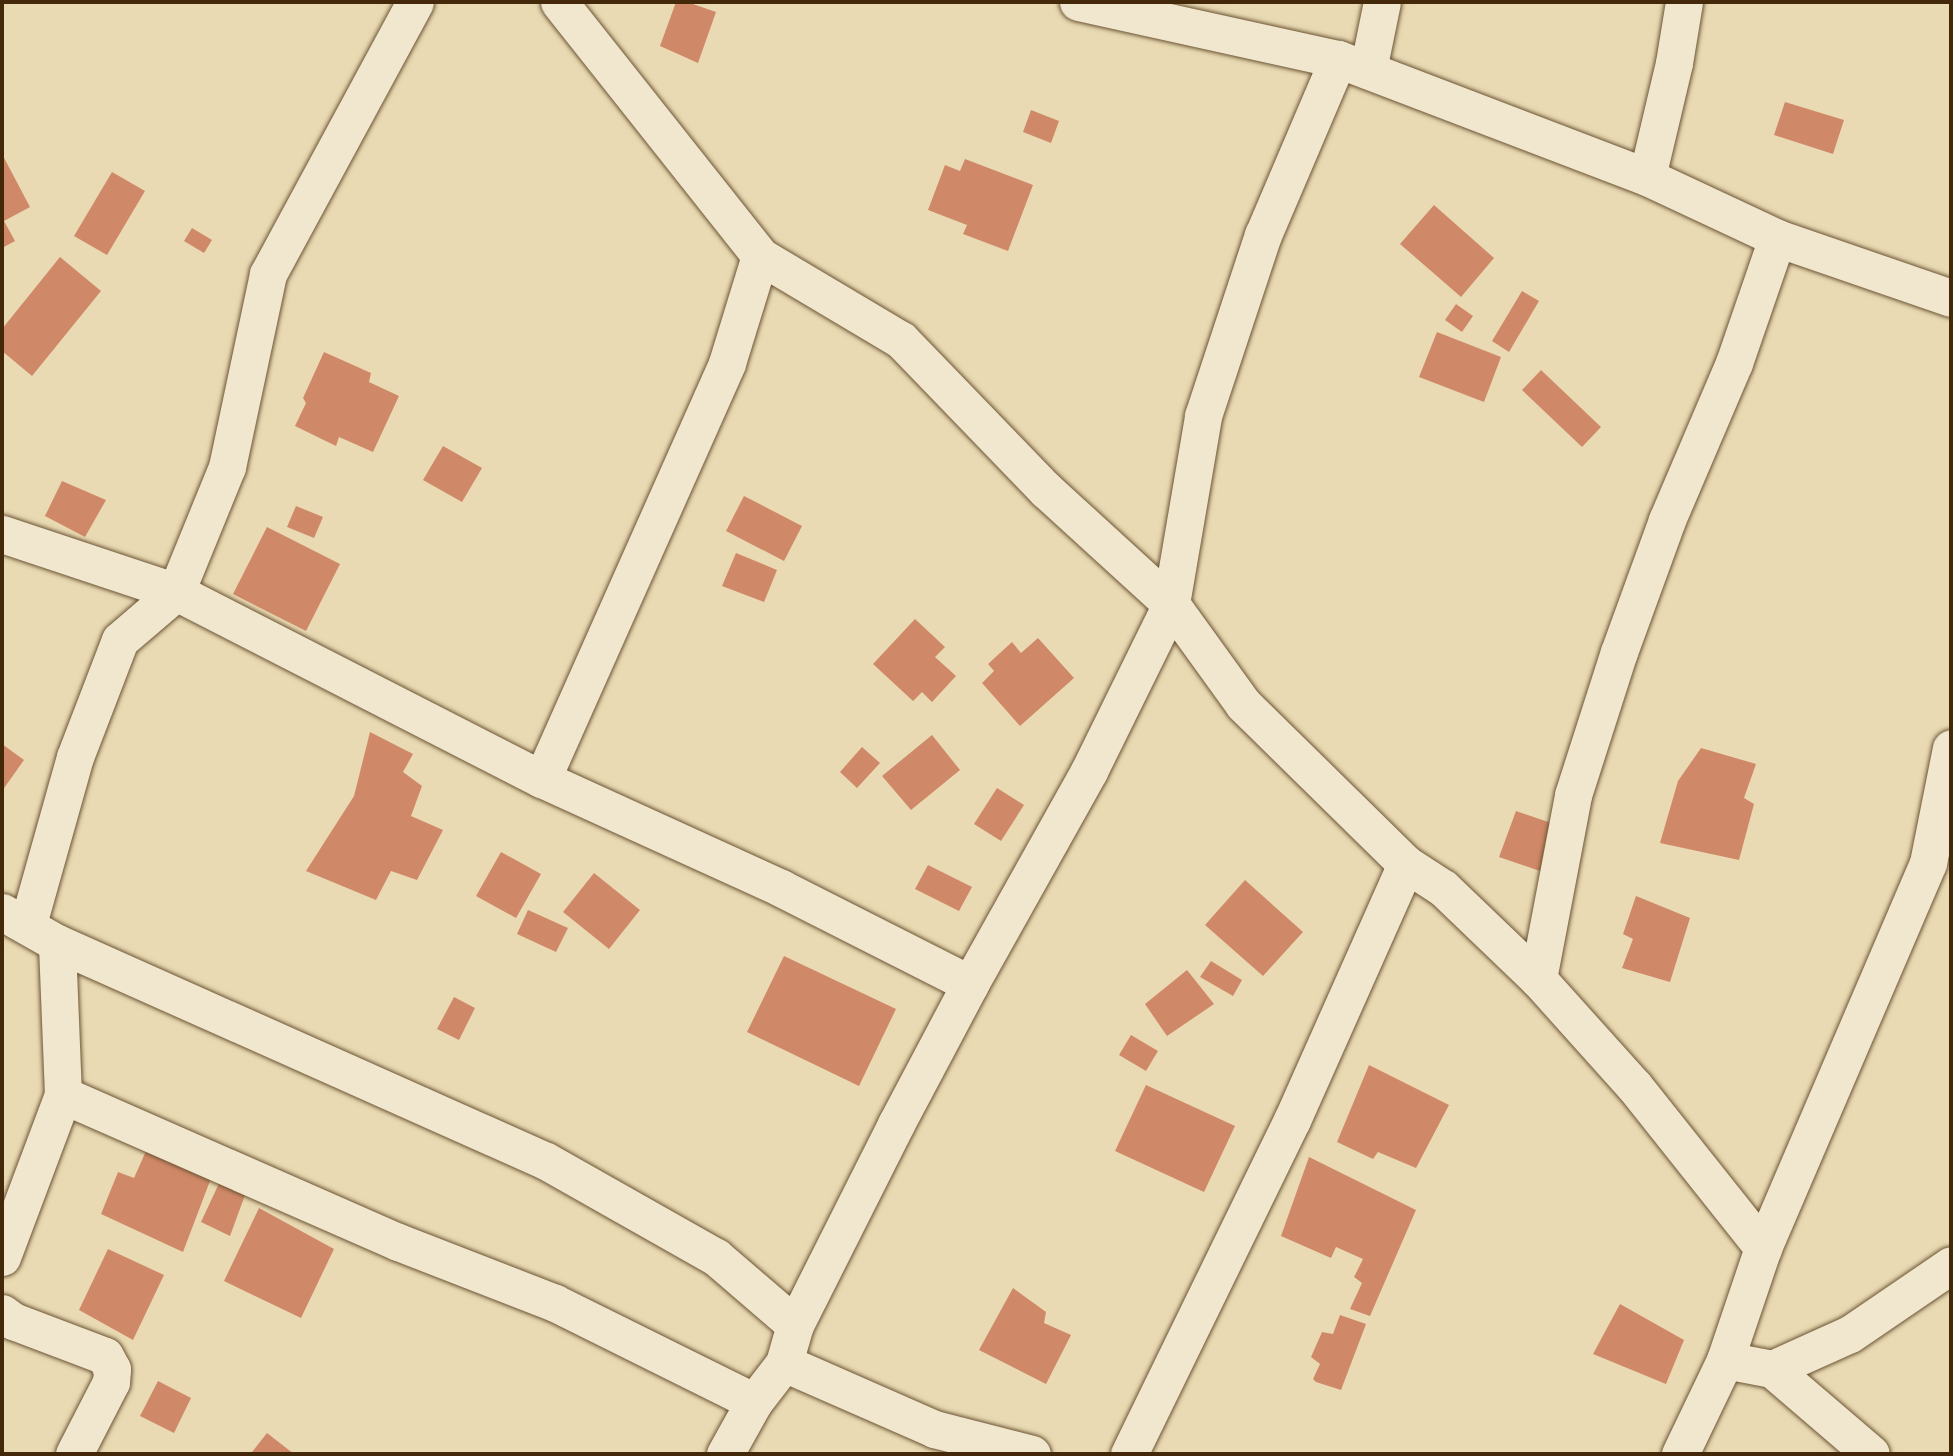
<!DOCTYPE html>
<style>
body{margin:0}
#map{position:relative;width:1953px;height:1456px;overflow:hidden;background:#e9dab3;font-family:"Sorts Mill Goudy",serif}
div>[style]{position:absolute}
.building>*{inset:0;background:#d08968}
.roads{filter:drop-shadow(0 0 2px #6c5434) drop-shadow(0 0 2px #6c5434)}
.minor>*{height:37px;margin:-18.5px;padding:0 18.5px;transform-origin:18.5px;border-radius:18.5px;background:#f1e7ce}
span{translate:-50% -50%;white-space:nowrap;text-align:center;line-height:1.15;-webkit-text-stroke:5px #f1e7ce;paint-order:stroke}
.frame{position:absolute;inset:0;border:4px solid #432809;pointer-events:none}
</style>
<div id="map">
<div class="building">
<i style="clip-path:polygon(676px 2px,687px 2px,716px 12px,698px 63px,660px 46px)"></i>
<i style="clip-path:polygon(1785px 102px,1844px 120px,1833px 154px,1774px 135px)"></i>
<i style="clip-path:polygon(1031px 110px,1059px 121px,1051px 143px,1023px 132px)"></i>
<i style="clip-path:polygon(2px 154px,30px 207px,4px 221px,15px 241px,2px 248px)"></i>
<i style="clip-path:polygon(965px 159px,1033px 185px,1008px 251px,963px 234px,967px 225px,928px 210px,945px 165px,960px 171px)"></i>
<i style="clip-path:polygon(112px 172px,145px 191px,107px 255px,74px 236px)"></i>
<i style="clip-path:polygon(1434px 205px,1494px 258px,1461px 297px,1400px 244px)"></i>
<i style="clip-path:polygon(192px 228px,212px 240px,204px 253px,184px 241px)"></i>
<i style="clip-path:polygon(60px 257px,101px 291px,32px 376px,2px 351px,2px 329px)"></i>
<i style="clip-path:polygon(1522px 291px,1539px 301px,1509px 352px,1492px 341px)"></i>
<i style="clip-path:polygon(1456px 304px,1473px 316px,1462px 332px,1445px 320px)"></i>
<i style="clip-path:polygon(1437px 332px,1501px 357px,1484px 402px,1419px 377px)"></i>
<i style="clip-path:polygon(324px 352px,371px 373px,369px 382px,399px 396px,373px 452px,339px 437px,336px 446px,295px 426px,306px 403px,303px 398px)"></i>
<i style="clip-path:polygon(1541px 370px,1601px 427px,1582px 447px,1522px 390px)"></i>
<i style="clip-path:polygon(443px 446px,482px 468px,462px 502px,423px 480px)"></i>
<i style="clip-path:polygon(62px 481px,106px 500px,85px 537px,45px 516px)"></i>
<i style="clip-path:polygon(744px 496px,802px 526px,784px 561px,726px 531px)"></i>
<i style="clip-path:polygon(296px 506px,323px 517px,314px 538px,287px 527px)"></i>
<i style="clip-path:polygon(267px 527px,340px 564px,306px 631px,233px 594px)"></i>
<i style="clip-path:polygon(736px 553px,777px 570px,764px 602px,722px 586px)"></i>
<i style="clip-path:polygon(915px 619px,945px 647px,935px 657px,956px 676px,932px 702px,922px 692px,913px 701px,873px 664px)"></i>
<i style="clip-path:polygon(1038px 638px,1074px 678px,1020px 726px,982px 683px,994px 671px,988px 664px,1012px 642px,1021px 653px)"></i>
<i style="clip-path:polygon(370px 732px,413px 754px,403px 772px,422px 786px,411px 816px,443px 830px,417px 880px,391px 871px,376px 900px,306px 871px,354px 796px)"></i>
<i style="clip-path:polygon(932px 735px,960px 770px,911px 810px,882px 776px)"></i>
<i style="clip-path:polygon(2px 744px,24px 760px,2px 791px)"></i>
<i style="clip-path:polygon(862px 747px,880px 763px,857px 788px,840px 772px)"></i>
<i style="clip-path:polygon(1701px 748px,1756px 764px,1744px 798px,1754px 804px,1739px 860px,1660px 843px,1678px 781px)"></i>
<i style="clip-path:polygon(997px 788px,1024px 805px,1001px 841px,974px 824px)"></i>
<i style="clip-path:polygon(1516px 811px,1560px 826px,1543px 872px,1499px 857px)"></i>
<i style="clip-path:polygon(501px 852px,541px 874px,516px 918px,476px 896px)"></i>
<i style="clip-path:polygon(928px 865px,972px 887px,959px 911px,915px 889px)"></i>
<i style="clip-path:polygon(594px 873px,640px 910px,609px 949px,563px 912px)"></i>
<i style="clip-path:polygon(1245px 880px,1303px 932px,1263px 976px,1205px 925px)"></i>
<i style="clip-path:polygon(1636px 896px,1690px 918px,1670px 982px,1622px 968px,1633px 939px,1623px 934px)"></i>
<i style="clip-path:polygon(528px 910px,568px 928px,556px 952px,517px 934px)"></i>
<i style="clip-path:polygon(784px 956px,896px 1009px,859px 1086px,747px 1032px)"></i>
<i style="clip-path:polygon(1211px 961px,1242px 980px,1233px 996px,1200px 977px)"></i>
<i style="clip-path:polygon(1187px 970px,1214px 1004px,1167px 1036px,1145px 1004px)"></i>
<i style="clip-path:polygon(454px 997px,475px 1008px,459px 1040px,437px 1029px)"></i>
<i style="clip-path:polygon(1131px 1035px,1158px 1051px,1146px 1071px,1119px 1055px)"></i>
<i style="clip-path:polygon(1369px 1065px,1449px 1105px,1416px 1168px,1378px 1152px,1373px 1159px,1337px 1142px)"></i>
<i style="clip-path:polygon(1146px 1085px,1235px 1126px,1204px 1192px,1115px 1151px)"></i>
<i style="clip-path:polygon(150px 1142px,213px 1173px,183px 1252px,101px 1214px,118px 1172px,134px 1178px)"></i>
<i style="clip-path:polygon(1309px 1157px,1416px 1210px,1370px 1316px,1350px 1309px,1362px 1283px,1354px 1277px,1363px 1259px,1336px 1247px,1331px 1258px,1281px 1236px)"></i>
<i style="clip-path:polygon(222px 1177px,248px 1187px,230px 1236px,201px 1222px)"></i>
<i style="clip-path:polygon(259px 1208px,334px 1249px,301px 1318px,224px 1281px)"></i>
<i style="clip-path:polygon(108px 1249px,164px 1275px,133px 1340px,79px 1310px)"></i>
<i style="clip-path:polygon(1013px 1288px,1046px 1312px,1044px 1323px,1071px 1335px,1046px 1384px,979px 1350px)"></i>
<i style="clip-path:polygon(1620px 1304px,1684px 1340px,1666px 1384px,1593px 1354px)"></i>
<i style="clip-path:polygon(1340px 1315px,1366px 1324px,1341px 1390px,1316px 1382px,1313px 1379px,1320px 1364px,1311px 1357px,1322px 1332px,1333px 1334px)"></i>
<i style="clip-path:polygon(158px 1381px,191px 1398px,174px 1433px,140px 1416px)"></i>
<i style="clip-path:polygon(267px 1433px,294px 1454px,252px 1452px)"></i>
</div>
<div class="roads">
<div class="minor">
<i style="left:559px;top:2px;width:324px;rotate:51.6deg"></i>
<i style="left:760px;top:256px;width:164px;rotate:30.8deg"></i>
<i style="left:901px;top:340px;width:209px;rotate:46deg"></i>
<i style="left:1046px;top:490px;width:169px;rotate:42.4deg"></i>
<i style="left:1171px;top:604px;width:123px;rotate:54.2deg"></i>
<i style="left:1243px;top:704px;width:228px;rotate:44.5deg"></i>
<i style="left:1406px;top:864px;width:44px;rotate:33deg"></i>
<i style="left:1443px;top:888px;width:132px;rotate:43.8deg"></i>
<i style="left:1538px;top:979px;width:145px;rotate:48.1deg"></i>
<i style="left:1635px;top:1087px;width:206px;rotate:51.5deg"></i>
<i style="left:1078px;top:2px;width:266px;rotate:12.4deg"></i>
<i style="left:1338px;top:59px;width:331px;rotate:20.9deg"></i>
<i style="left:1647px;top:177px;width:144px;rotate:25.1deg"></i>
<i style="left:1777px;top:238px;width:184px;rotate:19deg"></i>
<i style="left:1368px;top:70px;width:69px;rotate:-78.4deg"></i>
<i style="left:1647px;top:177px;width:117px;rotate:-76.7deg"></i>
<i style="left:1674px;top:63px;width:62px;rotate:-80.7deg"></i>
<i style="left:2px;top:534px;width:183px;rotate:18.4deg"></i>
<i style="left:176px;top:592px;width:411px;rotate:27.1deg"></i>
<i style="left:542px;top:779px;width:263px;rotate:24.5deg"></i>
<i style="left:781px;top:888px;width:212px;rotate:26.9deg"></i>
<i style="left:542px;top:779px;width:455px;rotate:-66deg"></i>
<i style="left:727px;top:363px;width:112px;rotate:-72.9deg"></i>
<i style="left:2px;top:912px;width:63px;rotate:29.4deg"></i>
<i style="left:57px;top:943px;width:535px;rotate:24.03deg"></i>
<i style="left:546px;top:1161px;width:195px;rotate:29.5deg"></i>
<i style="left:716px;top:1257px;width:104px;rotate:40.7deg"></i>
<i style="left:28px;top:924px;width:173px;rotate:-74.3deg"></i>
<i style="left:75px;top:757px;width:125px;rotate:-69deg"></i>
<i style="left:120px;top:640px;width:74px;rotate:-40.6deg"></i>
<i style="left:176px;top:592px;width:135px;rotate:-67.8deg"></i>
<i style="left:227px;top:467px;width:197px;rotate:-78deg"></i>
<i style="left:268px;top:274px;width:309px;rotate:-61.6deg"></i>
<i style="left:1538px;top:979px;width:187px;rotate:-79.2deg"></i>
<i style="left:1573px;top:795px;width:150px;rotate:-72.2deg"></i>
<i style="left:1619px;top:652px;width:140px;rotate:-70deg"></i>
<i style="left:1667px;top:520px;width:171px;rotate:-66.9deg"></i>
<i style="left:1734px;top:363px;width:132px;rotate:-71deg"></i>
<i style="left:63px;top:1095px;width:366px;rotate:23.7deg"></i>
<i style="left:398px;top:1242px;width:168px;rotate:21.2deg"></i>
<i style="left:555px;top:1303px;width:222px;rotate:26.4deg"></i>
<i style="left:2px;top:1257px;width:173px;rotate:-69.4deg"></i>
<i style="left:63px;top:1095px;width:152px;rotate:-92.3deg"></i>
<i style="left:2px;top:1313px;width:14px;rotate:36deg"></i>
<i style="left:13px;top:1321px;width:98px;rotate:20.8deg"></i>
<i style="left:105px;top:1356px;width:15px;rotate:62deg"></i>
<i style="left:112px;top:1369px;width:13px;rotate:94deg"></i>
<i style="left:111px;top:1382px;width:81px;rotate:117.2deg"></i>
<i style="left:1725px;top:1360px;width:48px;rotate:10.8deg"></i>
<i style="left:1772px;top:1369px;width:85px;rotate:-24.2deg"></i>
<i style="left:1850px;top:1334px;width:122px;rotate:-34.3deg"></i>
<i style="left:784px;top:1363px;width:164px;rotate:23.7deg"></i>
<i style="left:934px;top:1429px;width:101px;rotate:14.3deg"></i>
<i style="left:1772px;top:1369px;width:130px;rotate:40.6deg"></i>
<i style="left:725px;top:1454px;width:60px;rotate:-60.9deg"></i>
<i style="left:754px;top:1402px;width:49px;rotate:-52.4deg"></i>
<i style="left:784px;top:1363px;width:40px;rotate:-74deg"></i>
<i style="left:795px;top:1325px;width:225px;rotate:-63.3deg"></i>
<i style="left:896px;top:1124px;width:158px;rotate:-62.1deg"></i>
<i style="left:970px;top:984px;width:244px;rotate:-60.8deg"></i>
<i style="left:1089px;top:771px;width:186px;rotate:-63.8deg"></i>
<i style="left:1171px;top:604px;width:191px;rotate:-80.3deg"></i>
<i style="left:1203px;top:416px;width:191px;rotate:-71.7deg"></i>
<i style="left:1263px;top:235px;width:191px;rotate:-66.9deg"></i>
<i style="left:1129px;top:1454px;width:372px;rotate:-64deg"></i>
<i style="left:1292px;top:1120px;width:280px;rotate:-66deg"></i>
<i style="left:1680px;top:1454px;width:104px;rotate:-64.4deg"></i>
<i style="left:1725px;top:1360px;width:118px;rotate:-71.3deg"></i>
<i style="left:1763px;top:1248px;width:419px;rotate:-66.8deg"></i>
<i style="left:1928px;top:863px;width:117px;rotate:-78.7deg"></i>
</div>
</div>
<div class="frame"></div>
</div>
